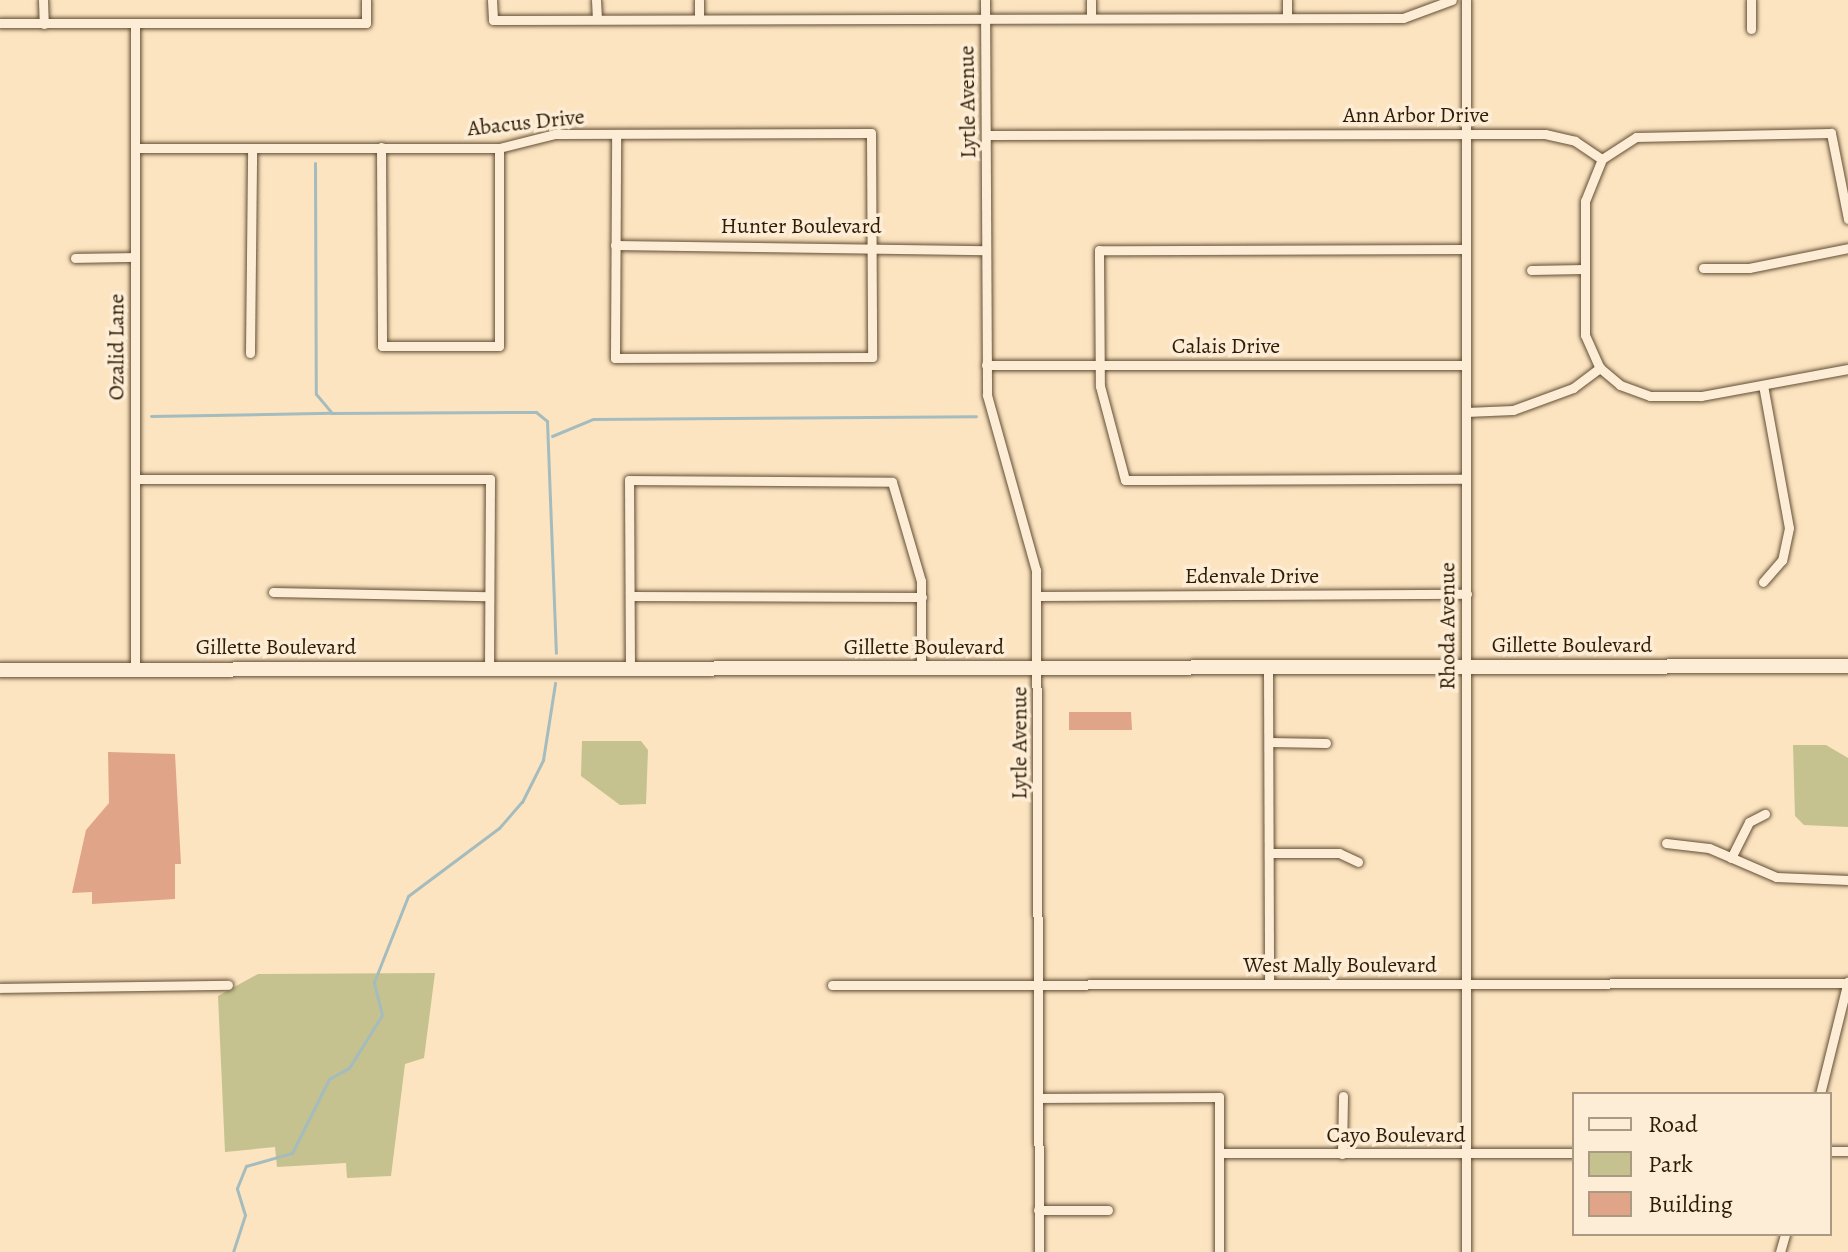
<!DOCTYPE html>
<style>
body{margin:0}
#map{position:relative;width:1848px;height:1252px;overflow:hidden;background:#fce4c1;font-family:Alegreya,serif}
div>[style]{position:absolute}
.green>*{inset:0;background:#c5c28f}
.stream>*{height:3px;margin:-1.5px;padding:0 1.5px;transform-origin:1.5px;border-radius:1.5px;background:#a4bcbe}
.building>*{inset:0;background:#e0a488}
.roads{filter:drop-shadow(0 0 2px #624e33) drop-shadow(0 0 2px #624e33)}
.street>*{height:9px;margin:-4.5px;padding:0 4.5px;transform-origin:4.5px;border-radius:4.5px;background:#fdedd7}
.secondary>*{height:14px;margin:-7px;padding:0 7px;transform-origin:7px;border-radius:7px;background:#fdedd7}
span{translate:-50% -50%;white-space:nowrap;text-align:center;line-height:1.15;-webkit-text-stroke:7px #fdedd7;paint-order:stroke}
.street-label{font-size:22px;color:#2e1c04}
.legend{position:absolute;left:1572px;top:1092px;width:260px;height:144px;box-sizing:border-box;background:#fdedd7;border:2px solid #aa9983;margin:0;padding:10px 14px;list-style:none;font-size:24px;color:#2e1c04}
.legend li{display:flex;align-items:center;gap:16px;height:40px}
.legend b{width:40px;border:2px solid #aa9983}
</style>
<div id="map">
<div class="green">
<i style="clip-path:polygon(582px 741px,641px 741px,648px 750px,646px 804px,620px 805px,581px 776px)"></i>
<i style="clip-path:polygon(1793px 745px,1826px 745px,1848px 758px,1848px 827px,1804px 825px,1795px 816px)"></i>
<i style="clip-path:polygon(435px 973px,424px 1058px,405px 1064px,391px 1176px,347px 1178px,346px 1163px,277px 1167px,275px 1147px,225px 1152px,218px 996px,258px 974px)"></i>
</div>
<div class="stream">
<i style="left:315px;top:163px;width:231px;rotate:89.8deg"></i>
<i style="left:316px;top:394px;width:25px;rotate:50deg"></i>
<i style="left:332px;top:413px;width:204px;rotate:-0.3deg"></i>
<i style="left:536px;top:412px;width:14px;rotate:39deg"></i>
<i style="left:547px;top:421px;width:232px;rotate:87.8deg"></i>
<i style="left:151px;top:416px;width:180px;rotate:-1deg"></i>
<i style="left:552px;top:436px;width:44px;rotate:-22.5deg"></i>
<i style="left:593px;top:419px;width:383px;rotate:-0.4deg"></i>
<i style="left:233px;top:1252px;width:39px;rotate:-72deg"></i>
<i style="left:245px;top:1215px;width:28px;rotate:-107deg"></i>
<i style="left:237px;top:1188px;width:24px;rotate:-68deg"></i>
<i style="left:246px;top:1166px;width:48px;rotate:-15.8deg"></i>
<i style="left:292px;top:1153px;width:83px;rotate:-63.4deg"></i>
<i style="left:329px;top:1079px;width:23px;rotate:-29deg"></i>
<i style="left:349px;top:1068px;width:62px;rotate:-58.1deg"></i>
<i style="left:382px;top:1015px;width:34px;rotate:-104deg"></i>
<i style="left:374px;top:982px;width:92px;rotate:-68.4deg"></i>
<i style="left:408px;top:896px;width:114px;rotate:-36.8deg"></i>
<i style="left:499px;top:828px;width:35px;rotate:-49deg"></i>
<i style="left:522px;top:802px;width:47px;rotate:-63.4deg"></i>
<i style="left:543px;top:760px;width:78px;rotate:-81.1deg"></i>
</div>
<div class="building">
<i style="clip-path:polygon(1069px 712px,1131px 712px,1132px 730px,1069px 730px)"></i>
<i style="clip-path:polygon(108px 752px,175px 754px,181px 864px,175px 864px,175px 899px,92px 904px,92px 892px,72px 893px,86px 830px,109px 803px)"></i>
</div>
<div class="roads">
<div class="street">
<i style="left:43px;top:0;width:24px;rotate:88deg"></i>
<i style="left:492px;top:0;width:20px;rotate:87deg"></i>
<i style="left:493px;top:20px;width:910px;rotate:-0.13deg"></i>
<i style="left:1403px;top:18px;width:52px;rotate:-20.2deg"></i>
<i style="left:596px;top:0;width:19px;rotate:87deg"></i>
<i style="left:699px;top:0;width:19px;rotate:90deg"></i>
<i style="left:985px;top:0;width:395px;rotate:89.7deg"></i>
<i style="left:987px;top:395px;width:182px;rotate:74.4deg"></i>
<i style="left:1036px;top:570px;width:682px;rotate:89.75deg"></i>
<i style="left:1091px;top:0;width:18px;rotate:90deg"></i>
<i style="left:1287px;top:0;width:18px;rotate:90deg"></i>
<i style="left:1466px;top:0;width:1252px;rotate:90deg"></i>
<i style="left:1751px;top:0;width:29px;rotate:90deg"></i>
<i style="left:0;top:23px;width:366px"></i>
<i style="left:366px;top:23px;width:23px;rotate:-90deg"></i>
<i style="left:135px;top:24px;width:646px;rotate:90deg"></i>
<i style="left:987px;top:135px;width:558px;rotate:-0.1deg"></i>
<i style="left:1545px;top:134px;width:31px;rotate:13deg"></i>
<i style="left:1575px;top:141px;width:32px;rotate:34deg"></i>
<i style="left:381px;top:147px;width:199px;rotate:89.7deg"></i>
<i style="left:382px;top:346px;width:117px"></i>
<i style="left:499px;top:346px;width:198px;rotate:-90deg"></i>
<i style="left:136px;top:148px;width:363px"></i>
<i style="left:499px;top:148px;width:58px;rotate:-14deg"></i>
<i style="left:555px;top:134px;width:316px;rotate:-0.2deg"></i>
<i style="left:871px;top:133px;width:224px;rotate:89.7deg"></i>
<i style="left:872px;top:357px;width:257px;rotate:179.8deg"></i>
<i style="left:615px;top:358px;width:224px;rotate:-89.7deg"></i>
<i style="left:1848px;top:219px;width:88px;rotate:-101.2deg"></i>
<i style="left:1831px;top:133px;width:195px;rotate:178.8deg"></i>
<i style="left:1636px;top:137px;width:40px;rotate:147.1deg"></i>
<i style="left:1602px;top:159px;width:45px;rotate:112deg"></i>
<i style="left:1585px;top:201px;width:134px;rotate:90deg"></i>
<i style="left:1585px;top:335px;width:36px;rotate:66deg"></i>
<i style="left:1600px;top:368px;width:26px;rotate:40deg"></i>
<i style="left:1620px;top:385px;width:32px;rotate:20deg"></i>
<i style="left:1650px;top:396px;width:51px"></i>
<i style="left:1701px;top:396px;width:149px;rotate:-10.4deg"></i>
<i style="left:615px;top:245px;width:371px;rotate:0.8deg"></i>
<i style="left:1466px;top:249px;width:367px;rotate:179.8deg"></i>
<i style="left:1099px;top:250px;width:8px;rotate:90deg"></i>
<i style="left:1099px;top:258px;width:128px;rotate:89.6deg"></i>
<i style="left:1100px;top:386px;width:97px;rotate:75.1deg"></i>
<i style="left:1125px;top:480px;width:341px;rotate:-0.2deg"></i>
<i style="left:75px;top:258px;width:60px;rotate:-1deg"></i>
<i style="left:1703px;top:268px;width:46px"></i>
<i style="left:1749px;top:268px;width:101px;rotate:-11.4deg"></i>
<i style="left:1531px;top:270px;width:53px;rotate:-1.1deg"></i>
<i style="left:250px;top:353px;width:205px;rotate:-89.4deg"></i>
<i style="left:986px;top:365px;width:480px"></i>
<i style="left:1763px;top:385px;width:145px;rotate:79.7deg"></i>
<i style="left:1789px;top:528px;width:33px;rotate:102deg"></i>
<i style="left:1782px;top:560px;width:29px;rotate:131deg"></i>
<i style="left:1466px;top:412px;width:47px;rotate:-2.4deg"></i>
<i style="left:1513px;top:410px;width:64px;rotate:-20.1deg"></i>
<i style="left:1573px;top:388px;width:34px;rotate:-37deg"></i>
<i style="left:136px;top:479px;width:354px"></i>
<i style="left:490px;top:479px;width:191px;rotate:90.3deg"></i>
<i style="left:273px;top:592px;width:215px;rotate:1.1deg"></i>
<i style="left:630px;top:596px;width:292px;rotate:0.2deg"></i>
<i style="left:1037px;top:596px;width:430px;rotate:-0.3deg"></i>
<i style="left:630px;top:670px;width:190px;rotate:-90.3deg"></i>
<i style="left:629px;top:480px;width:263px;rotate:0.4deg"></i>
<i style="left:892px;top:482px;width:103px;rotate:73.7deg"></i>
<i style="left:921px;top:581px;width:89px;rotate:90deg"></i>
<i style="left:1268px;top:670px;width:314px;rotate:89.8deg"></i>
<i style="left:1269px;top:742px;width:57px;rotate:1deg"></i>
<i style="left:1666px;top:843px;width:43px;rotate:6.6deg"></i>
<i style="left:1709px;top:848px;width:73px;rotate:23.4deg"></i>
<i style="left:1776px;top:877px;width:72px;rotate:2.4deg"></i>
<i style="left:1269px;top:853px;width:70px"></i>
<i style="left:1339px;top:853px;width:21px;rotate:25deg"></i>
<i style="left:1731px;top:858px;width:40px;rotate:-63.4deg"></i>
<i style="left:1749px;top:822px;width:18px;rotate:-27deg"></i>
<i style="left:832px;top:985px;width:1016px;rotate:-0.11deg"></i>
<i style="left:0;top:988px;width:228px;rotate:-0.8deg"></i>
<i style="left:1820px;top:1094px;width:116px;rotate:-76.1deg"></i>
<i style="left:1039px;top:1098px;width:180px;rotate:-0.3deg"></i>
<i style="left:1219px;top:1097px;width:155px;rotate:90deg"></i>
<i style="left:1830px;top:1151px;width:18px"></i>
<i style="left:1219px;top:1153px;width:355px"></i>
<i style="left:1342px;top:1154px;width:58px;rotate:-89deg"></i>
<i style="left:1038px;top:1210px;width:70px"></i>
<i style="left:1780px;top:1252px;width:19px;rotate:-74deg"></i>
</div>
<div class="secondary">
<i style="left:0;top:670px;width:1848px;rotate:-0.12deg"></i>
</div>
</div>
<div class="street-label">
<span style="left:968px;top:102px;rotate:-91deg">Lytle Avenue</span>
<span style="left:1416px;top:116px">Ann Arbor Drive</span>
<span style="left:526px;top:123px;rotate:-6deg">Abacus Drive</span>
<span style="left:801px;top:227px">Hunter Boulevard</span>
<span style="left:117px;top:347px;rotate:-90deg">Ozalid Lane</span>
<span style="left:1226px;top:347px">Calais Drive</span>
<span style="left:1252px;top:577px">Edenvale Drive</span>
<span style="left:1448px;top:626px;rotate:-90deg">Rhoda Avenue</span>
<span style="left:1572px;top:646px">Gillette Boulevard</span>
<span style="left:276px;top:648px">Gillette Boulevard</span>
<span style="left:924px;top:648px">Gillette Boulevard</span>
<span style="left:1020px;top:743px;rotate:-90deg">Lytle Avenue</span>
<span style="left:1340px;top:966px">West Mally Boulevard</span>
<span style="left:1396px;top:1136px">Cayo Boulevard</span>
</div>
<ul class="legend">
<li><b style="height:10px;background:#fdedd7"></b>Road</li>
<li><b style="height:22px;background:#c5c28f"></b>Park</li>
<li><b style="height:22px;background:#e0a488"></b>Building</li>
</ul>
</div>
